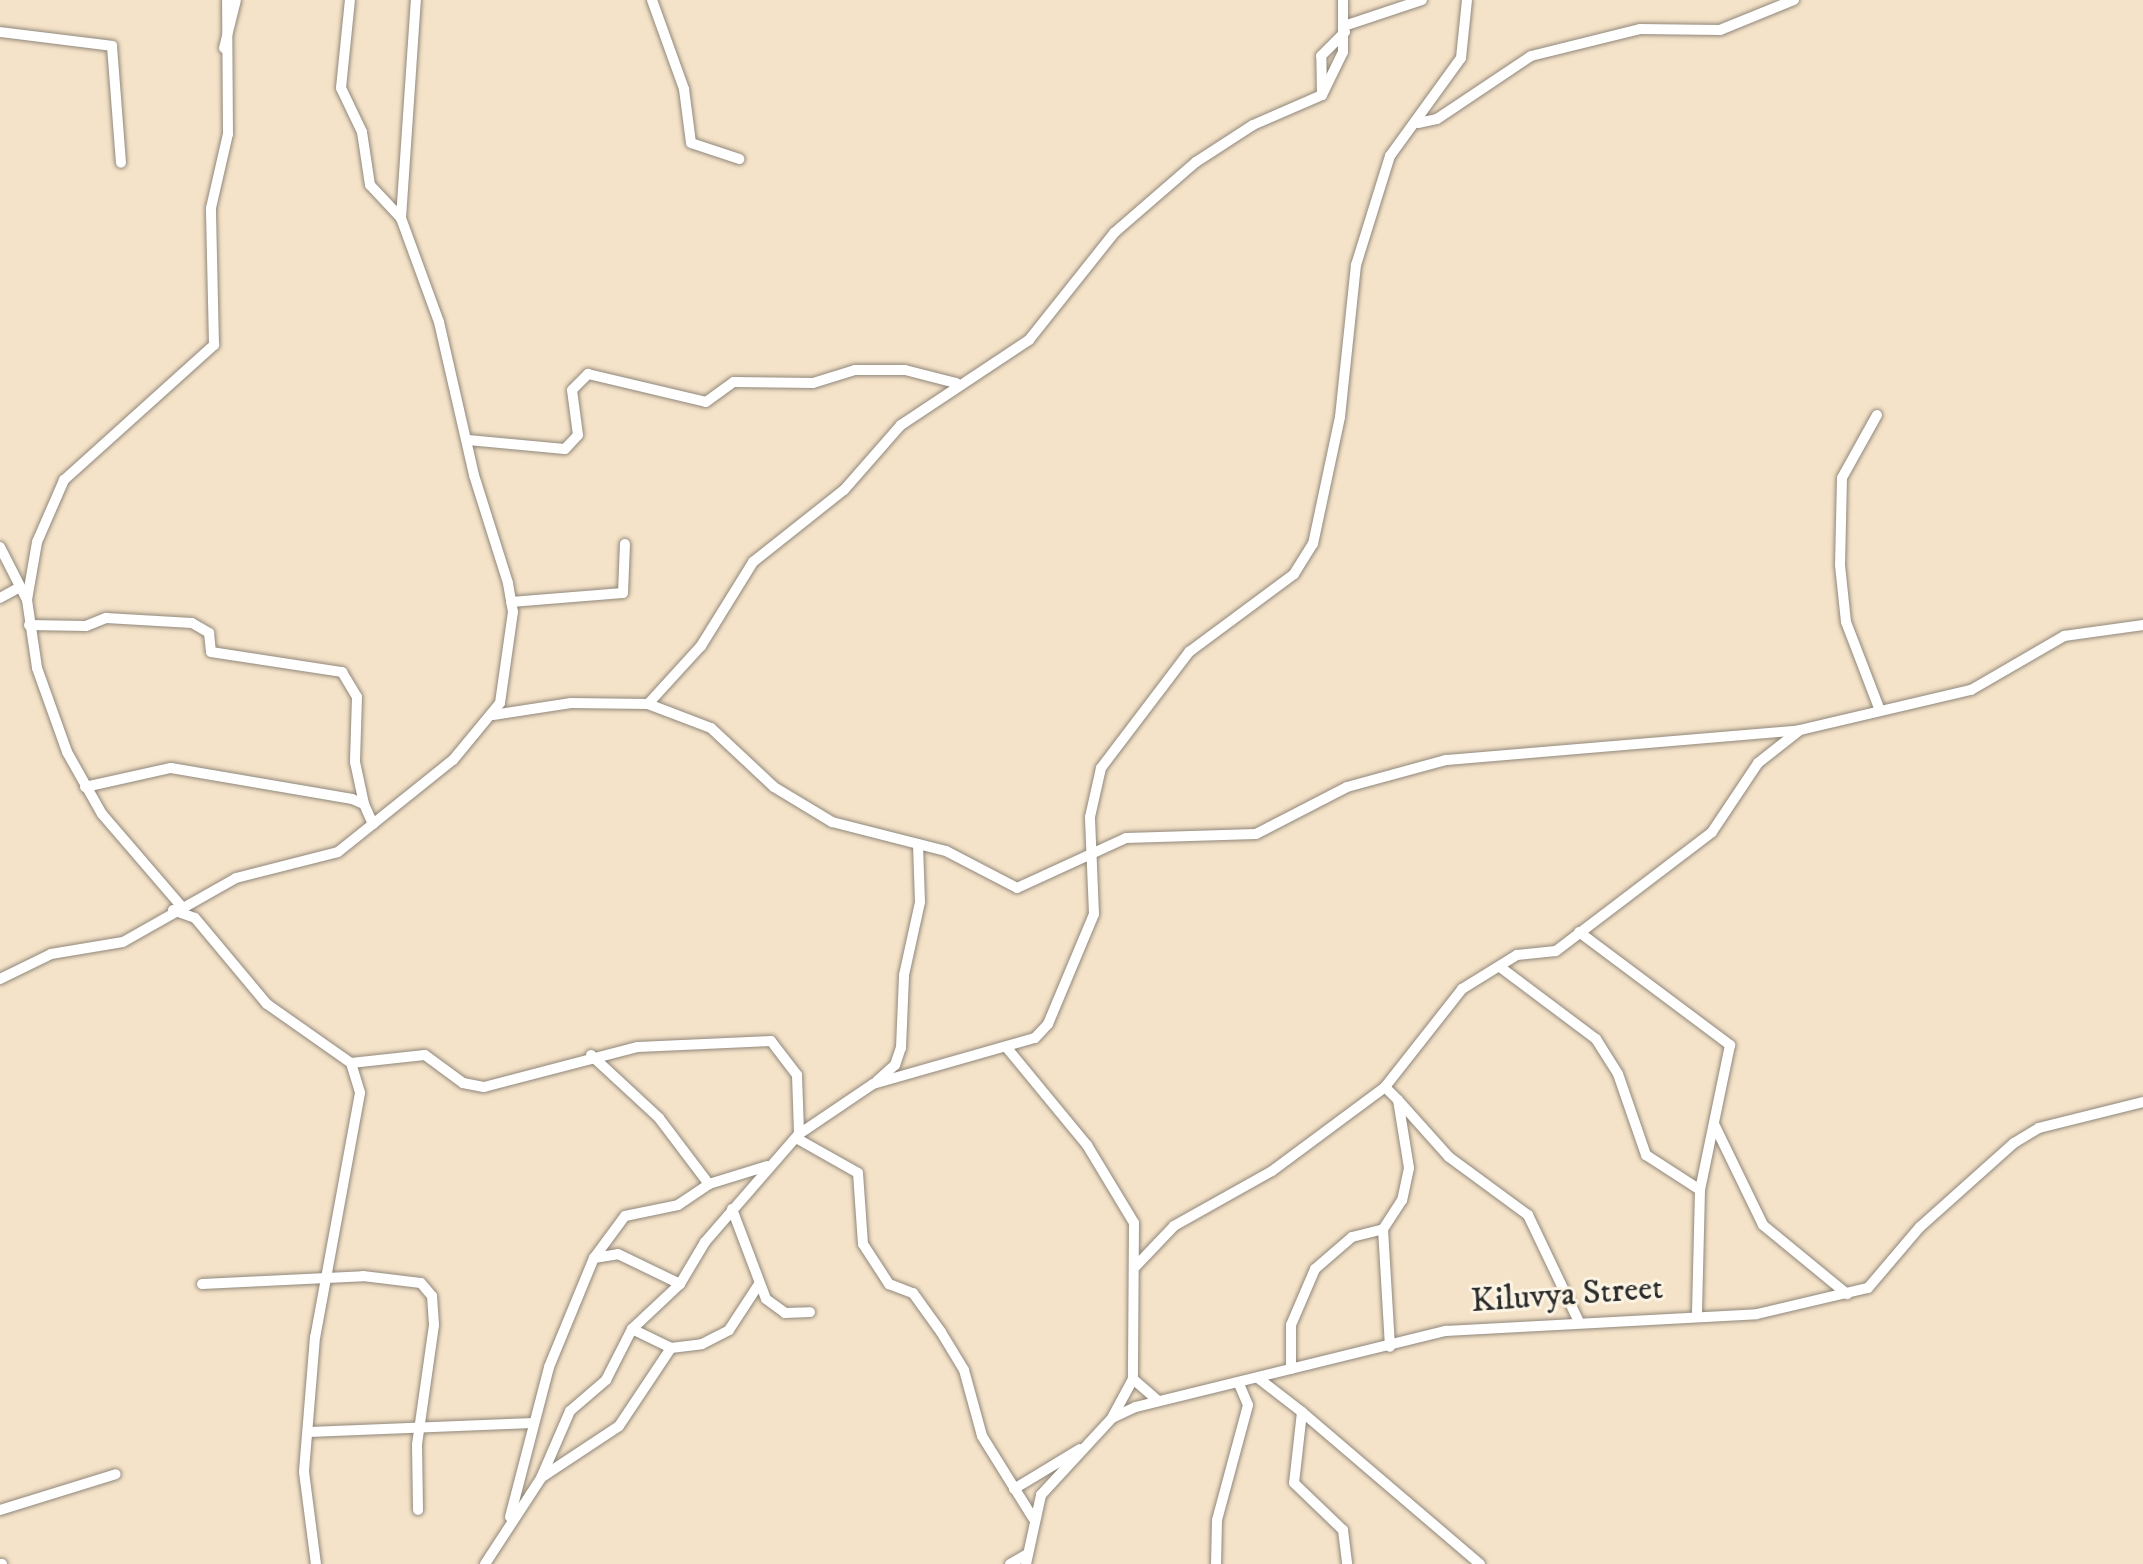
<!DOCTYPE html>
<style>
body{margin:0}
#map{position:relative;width:2143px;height:1564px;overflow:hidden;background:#f5e3c9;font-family:"IM FELL DW Pica",serif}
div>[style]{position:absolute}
.roads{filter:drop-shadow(0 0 2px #90877a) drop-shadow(0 0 2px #90877a)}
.minor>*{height:10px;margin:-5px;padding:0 5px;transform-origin:5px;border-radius:5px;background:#fff}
span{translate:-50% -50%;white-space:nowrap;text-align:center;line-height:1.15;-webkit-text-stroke:6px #fcf5e5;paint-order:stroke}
.street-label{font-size:34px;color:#2b2b2b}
</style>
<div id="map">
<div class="roads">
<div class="minor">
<i style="left:652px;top:0;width:95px;rotate:70.2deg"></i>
<i style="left:684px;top:89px;width:54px;rotate:82.6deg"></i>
<i style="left:691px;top:143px;width:51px;rotate:18.4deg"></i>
<i style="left:1347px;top:25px;width:79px;rotate:-18.4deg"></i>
<i style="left:0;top:32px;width:113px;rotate:7.1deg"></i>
<i style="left:112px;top:46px;width:117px;rotate:85.6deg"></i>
<i style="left:224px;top:48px;width:49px;rotate:-76deg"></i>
<i style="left:1322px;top:95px;width:39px;rotate:-91deg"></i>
<i style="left:1321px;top:56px;width:34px;rotate:-45deg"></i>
<i style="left:1418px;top:123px;width:19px;rotate:-12deg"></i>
<i style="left:1437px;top:119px;width:113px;rotate:-33.8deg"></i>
<i style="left:1531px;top:56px;width:112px;rotate:-13.9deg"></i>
<i style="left:1640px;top:29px;width:80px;rotate:0.7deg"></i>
<i style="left:1720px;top:30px;width:80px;rotate:-22.1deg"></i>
<i style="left:401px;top:218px;width:219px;rotate:-86.1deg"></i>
<i style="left:1877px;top:415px;width:72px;rotate:119.1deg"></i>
<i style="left:1842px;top:478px;width:87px;rotate:91.3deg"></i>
<i style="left:1840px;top:565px;width:57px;rotate:84deg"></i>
<i style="left:1846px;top:622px;width:92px;rotate:69deg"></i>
<i style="left:468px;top:440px;width:97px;rotate:5.3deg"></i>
<i style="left:565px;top:449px;width:19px;rotate:-47deg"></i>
<i style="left:578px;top:435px;width:45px;rotate:-97.6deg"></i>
<i style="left:572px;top:390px;width:23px;rotate:-45deg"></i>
<i style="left:588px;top:374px;width:121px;rotate:13.3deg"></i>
<i style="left:706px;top:402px;width:34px;rotate:-36deg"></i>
<i style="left:734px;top:382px;width:79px;rotate:0.7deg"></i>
<i style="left:813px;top:383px;width:44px;rotate:-17.2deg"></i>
<i style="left:855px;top:370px;width:50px"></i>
<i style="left:905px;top:370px;width:53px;rotate:14.3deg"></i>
<i style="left:0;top:547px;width:59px;rotate:63deg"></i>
<i style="left:27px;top:600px;width:69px;rotate:81.6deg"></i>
<i style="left:37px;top:668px;width:89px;rotate:70.3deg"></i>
<i style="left:67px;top:752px;width:71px;rotate:60.6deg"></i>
<i style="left:102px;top:814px;width:121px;rotate:49.3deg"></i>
<i style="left:0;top:598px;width:21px;rotate:-29deg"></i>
<i style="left:27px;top:600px;width:59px;rotate:-80.2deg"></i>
<i style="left:37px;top:542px;width:68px;rotate:-66.5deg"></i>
<i style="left:64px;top:480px;width:202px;rotate:-42deg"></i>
<i style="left:214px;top:345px;width:137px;rotate:-91.3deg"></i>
<i style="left:211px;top:208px;width:76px;rotate:-77.1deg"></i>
<i style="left:228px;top:134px;width:134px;rotate:-90.4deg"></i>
<i style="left:511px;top:602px;width:112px;rotate:-4.6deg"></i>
<i style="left:623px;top:593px;width:49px;rotate:-87.7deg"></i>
<i style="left:29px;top:625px;width:57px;rotate:1deg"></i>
<i style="left:86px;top:626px;width:22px;rotate:-22deg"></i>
<i style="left:106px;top:618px;width:86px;rotate:3.3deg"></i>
<i style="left:192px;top:623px;width:20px;rotate:30deg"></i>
<i style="left:209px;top:633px;width:19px;rotate:84deg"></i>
<i style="left:211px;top:652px;width:133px;rotate:8.7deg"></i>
<i style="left:342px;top:672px;width:29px;rotate:59deg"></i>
<i style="left:357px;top:697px;width:65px;rotate:91.8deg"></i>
<i style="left:355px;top:762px;width:43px;rotate:77.9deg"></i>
<i style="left:648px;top:704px;width:67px;rotate:20.9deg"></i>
<i style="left:711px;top:728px;width:86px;rotate:43.1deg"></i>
<i style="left:774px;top:787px;width:68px;rotate:31.1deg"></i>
<i style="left:832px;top:822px;width:118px;rotate:14.3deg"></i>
<i style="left:946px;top:851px;width:80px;rotate:27.5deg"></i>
<i style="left:1017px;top:888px;width:120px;rotate:-24.6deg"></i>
<i style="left:1126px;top:838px;width:130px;rotate:-1.8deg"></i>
<i style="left:1256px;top:834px;width:102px;rotate:-27.3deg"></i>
<i style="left:1347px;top:787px;width:103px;rotate:-15.3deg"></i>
<i style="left:1446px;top:760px;width:355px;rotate:-4.8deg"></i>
<i style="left:1800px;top:730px;width:176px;rotate:-13.2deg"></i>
<i style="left:1971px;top:690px;width:108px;rotate:-30.1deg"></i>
<i style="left:2064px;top:636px;width:80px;rotate:-7.9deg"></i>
<i style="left:493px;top:715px;width:79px;rotate:-8.7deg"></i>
<i style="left:571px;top:703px;width:77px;rotate:0.7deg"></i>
<i style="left:648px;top:704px;width:79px;rotate:-47.6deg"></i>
<i style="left:701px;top:646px;width:99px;rotate:-58.2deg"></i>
<i style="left:753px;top:562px;width:116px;rotate:-38.4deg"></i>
<i style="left:844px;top:490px;width:86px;rotate:-48.8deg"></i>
<i style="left:901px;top:425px;width:154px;rotate:-33.6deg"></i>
<i style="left:1029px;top:340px;width:137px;rotate:-51.5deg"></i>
<i style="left:1114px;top:233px;width:108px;rotate:-40.9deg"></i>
<i style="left:1196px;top:162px;width:68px;rotate:-33deg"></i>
<i style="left:1253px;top:125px;width:75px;rotate:-23.5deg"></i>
<i style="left:1322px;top:95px;width:48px;rotate:-64deg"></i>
<i style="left:1343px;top:52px;width:52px;rotate:-90deg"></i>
<i style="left:85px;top:787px;width:88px;rotate:-12.5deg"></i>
<i style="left:171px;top:768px;width:184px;rotate:9.7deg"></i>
<i style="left:352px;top:799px;width:13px;rotate:23deg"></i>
<i style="left:364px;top:804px;width:22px;rotate:66deg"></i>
<i style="left:173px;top:910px;width:23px;rotate:20deg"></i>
<i style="left:195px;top:918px;width:112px;rotate:50.1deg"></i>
<i style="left:267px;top:1004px;width:103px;rotate:35.1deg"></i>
<i style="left:351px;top:1063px;width:31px;rotate:73deg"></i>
<i style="left:360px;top:1093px;width:248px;rotate:100.4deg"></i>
<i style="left:315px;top:1337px;width:135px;rotate:94.7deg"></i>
<i style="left:304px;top:1472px;width:93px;rotate:82.6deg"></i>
<i style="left:1579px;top:932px;width:189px;rotate:36.8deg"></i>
<i style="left:1730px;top:1045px;width:148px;rotate:101.7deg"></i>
<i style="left:1700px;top:1190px;width:125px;rotate:91.4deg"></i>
<i style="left:1500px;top:967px;width:120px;rotate:36.9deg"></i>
<i style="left:1596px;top:1039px;width:41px;rotate:57.8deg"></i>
<i style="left:1618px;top:1074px;width:86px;rotate:70.9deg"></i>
<i style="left:1646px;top:1155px;width:64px;rotate:32.9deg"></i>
<i style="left:0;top:979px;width:57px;rotate:-26.1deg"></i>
<i style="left:51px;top:954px;width:73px;rotate:-9.5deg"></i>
<i style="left:123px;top:942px;width:130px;rotate:-29.5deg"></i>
<i style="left:236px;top:878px;width:105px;rotate:-14.3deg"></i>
<i style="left:338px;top:852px;width:147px;rotate:-38.7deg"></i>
<i style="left:453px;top:760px;width:74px;rotate:-50.5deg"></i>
<i style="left:500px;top:703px;width:92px;rotate:-81.9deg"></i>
<i style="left:513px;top:612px;width:29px;rotate:-100deg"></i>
<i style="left:508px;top:583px;width:113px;rotate:-107.5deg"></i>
<i style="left:474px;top:475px;width:157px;rotate:-102.9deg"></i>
<i style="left:439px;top:322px;width:111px;rotate:-110.1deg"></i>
<i style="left:401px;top:218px;width:45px;rotate:-133.2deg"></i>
<i style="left:370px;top:185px;width:54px;rotate:-98.6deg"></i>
<i style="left:362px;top:132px;width:49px;rotate:-115.5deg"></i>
<i style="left:341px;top:88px;width:88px;rotate:-84.2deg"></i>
<i style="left:1007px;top:1048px;width:126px;rotate:50.5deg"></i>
<i style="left:1087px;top:1145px;width:91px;rotate:58.9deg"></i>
<i style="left:1134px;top:1223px;width:156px;rotate:90.4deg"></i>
<i style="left:1133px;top:1379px;width:42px;rotate:118.4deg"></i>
<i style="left:591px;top:1055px;width:93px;rotate:42.8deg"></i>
<i style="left:659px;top:1118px;width:83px;rotate:52.9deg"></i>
<i style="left:709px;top:1184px;width:61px;rotate:-17.2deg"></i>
<i style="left:351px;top:1063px;width:74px;rotate:-6.2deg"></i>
<i style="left:425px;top:1055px;width:47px;rotate:36.4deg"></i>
<i style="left:463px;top:1083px;width:21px;rotate:11deg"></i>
<i style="left:484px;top:1087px;width:159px;rotate:-14.6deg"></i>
<i style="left:638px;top:1047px;width:133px;rotate:-2.6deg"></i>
<i style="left:771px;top:1041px;width:43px;rotate:52.6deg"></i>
<i style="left:797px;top:1075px;width:58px;rotate:88deg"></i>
<i style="left:877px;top:1081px;width:24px;rotate:-42deg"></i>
<i style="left:895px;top:1065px;width:18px;rotate:-71deg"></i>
<i style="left:901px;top:1048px;width:73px;rotate:-87.6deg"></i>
<i style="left:904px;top:975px;width:75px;rotate:-77.6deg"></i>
<i style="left:920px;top:902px;width:58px;rotate:-92deg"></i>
<i style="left:1385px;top:1087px;width:18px;rotate:45deg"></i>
<i style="left:1398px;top:1100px;width:69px;rotate:80.8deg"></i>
<i style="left:1409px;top:1168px;width:33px;rotate:102deg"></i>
<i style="left:1402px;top:1200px;width:35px;rotate:123deg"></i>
<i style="left:1383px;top:1229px;width:118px;rotate:86.6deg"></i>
<i style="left:1398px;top:1100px;width:76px;rotate:48.2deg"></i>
<i style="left:1449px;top:1157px;width:98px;rotate:36.3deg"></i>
<i style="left:1528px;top:1215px;width:116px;rotate:64.5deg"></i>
<i style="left:1714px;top:1124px;width:112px;rotate:64.1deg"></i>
<i style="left:1763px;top:1225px;width:109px;rotate:39.4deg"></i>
<i style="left:796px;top:1138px;width:71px;rotate:29.4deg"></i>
<i style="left:858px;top:1173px;width:71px;rotate:86deg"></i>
<i style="left:863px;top:1244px;width:48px;rotate:57deg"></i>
<i style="left:889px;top:1284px;width:26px;rotate:21deg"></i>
<i style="left:913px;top:1293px;width:48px;rotate:54.3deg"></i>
<i style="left:941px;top:1332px;width:44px;rotate:58.8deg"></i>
<i style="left:964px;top:1370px;width:68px;rotate:74.7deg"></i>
<i style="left:982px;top:1436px;width:97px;rotate:58.1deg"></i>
<i style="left:732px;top:1209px;width:96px;rotate:69.3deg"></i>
<i style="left:766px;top:1299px;width:24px;rotate:36deg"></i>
<i style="left:785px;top:1313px;width:25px;rotate:-2deg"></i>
<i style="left:594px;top:1258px;width:52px;rotate:-53.6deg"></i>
<i style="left:625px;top:1216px;width:54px;rotate:-11.7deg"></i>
<i style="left:678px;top:1205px;width:37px;rotate:-34deg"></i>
<i style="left:1135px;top:1267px;width:57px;rotate:-46.4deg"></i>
<i style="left:1174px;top:1226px;width:112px;rotate:-29.3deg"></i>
<i style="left:1272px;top:1171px;width:141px;rotate:-36.6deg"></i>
<i style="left:1385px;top:1087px;width:125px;rotate:-51.8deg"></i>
<i style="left:1462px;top:989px;width:65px;rotate:-31.7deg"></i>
<i style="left:1517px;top:955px;width:39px;rotate:-6deg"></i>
<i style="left:1556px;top:951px;width:196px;rotate:-37.3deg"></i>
<i style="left:1712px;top:832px;width:83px;rotate:-56.3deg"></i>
<i style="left:1758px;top:763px;width:53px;rotate:-38.2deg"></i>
<i style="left:202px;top:1284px;width:161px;rotate:-2.8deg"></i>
<i style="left:363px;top:1276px;width:58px;rotate:6.9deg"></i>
<i style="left:421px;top:1283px;width:17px;rotate:50deg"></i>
<i style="left:432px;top:1296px;width:29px;rotate:86deg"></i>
<i style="left:434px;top:1325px;width:121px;rotate:98.1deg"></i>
<i style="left:417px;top:1445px;width:65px;rotate:89.1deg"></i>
<i style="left:632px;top:1329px;width:43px;rotate:26deg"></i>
<i style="left:671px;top:1348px;width:31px;rotate:-7deg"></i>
<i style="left:702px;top:1344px;width:30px;rotate:-27deg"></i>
<i style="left:729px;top:1330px;width:55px;rotate:-56.9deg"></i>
<i style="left:1291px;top:1369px;width:44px;rotate:-90deg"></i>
<i style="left:1291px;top:1325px;width:61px;rotate:-66.8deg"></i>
<i style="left:1315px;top:1269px;width:49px;rotate:-40.9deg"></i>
<i style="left:1352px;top:1237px;width:32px;rotate:-14deg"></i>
<i style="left:1258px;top:1378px;width:56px;rotate:37.7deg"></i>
<i style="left:1302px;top:1412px;width:71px;rotate:96.4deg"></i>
<i style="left:1294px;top:1483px;width:68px;rotate:43.8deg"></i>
<i style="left:1343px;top:1530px;width:34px;rotate:83deg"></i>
<i style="left:1133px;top:1379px;width:32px;rotate:41deg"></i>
<i style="left:1302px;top:1412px;width:234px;rotate:40.5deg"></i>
<i style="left:308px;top:1432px;width:226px;rotate:-2.3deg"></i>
<i style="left:542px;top:1477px;width:92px;rotate:-33.5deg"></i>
<i style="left:619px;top:1426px;width:94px;rotate:-56.3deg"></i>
<i style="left:1014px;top:1489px;width:77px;rotate:-31.2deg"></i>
<i style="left:0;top:1510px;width:121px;rotate:-17.2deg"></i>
<i style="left:510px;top:1517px;width:155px;rotate:-75.4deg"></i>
<i style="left:549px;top:1367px;width:118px;rotate:-67.6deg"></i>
<i style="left:594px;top:1258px;width:24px;rotate:-9deg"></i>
<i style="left:618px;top:1254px;width:69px;rotate:25.8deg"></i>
<i style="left:0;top:1564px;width:2px"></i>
<i style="left:485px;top:1564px;width:103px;rotate:-56.9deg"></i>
<i style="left:541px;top:1478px;width:73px;rotate:-66.6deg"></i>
<i style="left:570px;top:1411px;width:48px;rotate:-40.7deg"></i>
<i style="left:606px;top:1380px;width:57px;rotate:-63deg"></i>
<i style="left:632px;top:1329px;width:66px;rotate:-43.2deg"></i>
<i style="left:680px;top:1284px;width:49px;rotate:-59.2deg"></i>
<i style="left:705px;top:1242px;width:143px;rotate:-49deg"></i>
<i style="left:799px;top:1134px;width:89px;rotate:-34deg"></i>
<i style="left:873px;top:1084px;width:168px;rotate:-15.9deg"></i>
<i style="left:1035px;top:1038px;width:19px;rotate:-47deg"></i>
<i style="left:1048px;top:1024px;width:119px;rotate:-67.3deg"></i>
<i style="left:1094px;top:914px;width:97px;rotate:-92.4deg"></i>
<i style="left:1090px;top:817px;width:50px;rotate:-77.3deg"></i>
<i style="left:1101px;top:768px;width:146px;rotate:-52.8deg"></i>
<i style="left:1189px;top:652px;width:131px;rotate:-36.6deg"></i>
<i style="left:1294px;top:574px;width:36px;rotate:-58deg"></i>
<i style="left:1313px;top:544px;width:130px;rotate:-78deg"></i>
<i style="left:1340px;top:417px;width:153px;rotate:-84deg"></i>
<i style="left:1356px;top:265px;width:114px;rotate:-72.7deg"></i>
<i style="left:1390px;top:156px;width:121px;rotate:-54.1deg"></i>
<i style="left:1461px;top:58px;width:58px;rotate:-84.1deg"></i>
<i style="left:1010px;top:1564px;width:20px;rotate:-30deg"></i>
<i style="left:1026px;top:1564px;width:71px;rotate:-77.7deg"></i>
<i style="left:1041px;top:1495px;width:105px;rotate:-47.3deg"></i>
<i style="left:1112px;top:1418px;width:26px;rotate:-25deg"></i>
<i style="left:1136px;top:1407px;width:319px;rotate:-13.8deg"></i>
<i style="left:1446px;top:1331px;width:311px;rotate:-3.1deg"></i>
<i style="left:1757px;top:1314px;width:114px;rotate:-13.2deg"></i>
<i style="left:1868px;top:1288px;width:80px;rotate:-49.6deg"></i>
<i style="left:1920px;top:1227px;width:126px;rotate:-41.8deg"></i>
<i style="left:2014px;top:1143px;width:29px;rotate:-31deg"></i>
<i style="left:2039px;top:1128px;width:107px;rotate:-14deg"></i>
<i style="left:1216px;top:1564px;width:44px;rotate:-88.7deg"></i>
<i style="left:1217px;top:1520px;width:119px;rotate:-74.9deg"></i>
<i style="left:1248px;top:1405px;width:25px;rotate:-113deg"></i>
</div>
</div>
<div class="street-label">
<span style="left:1567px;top:1295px;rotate:-4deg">Kiluvya Street</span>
</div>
</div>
